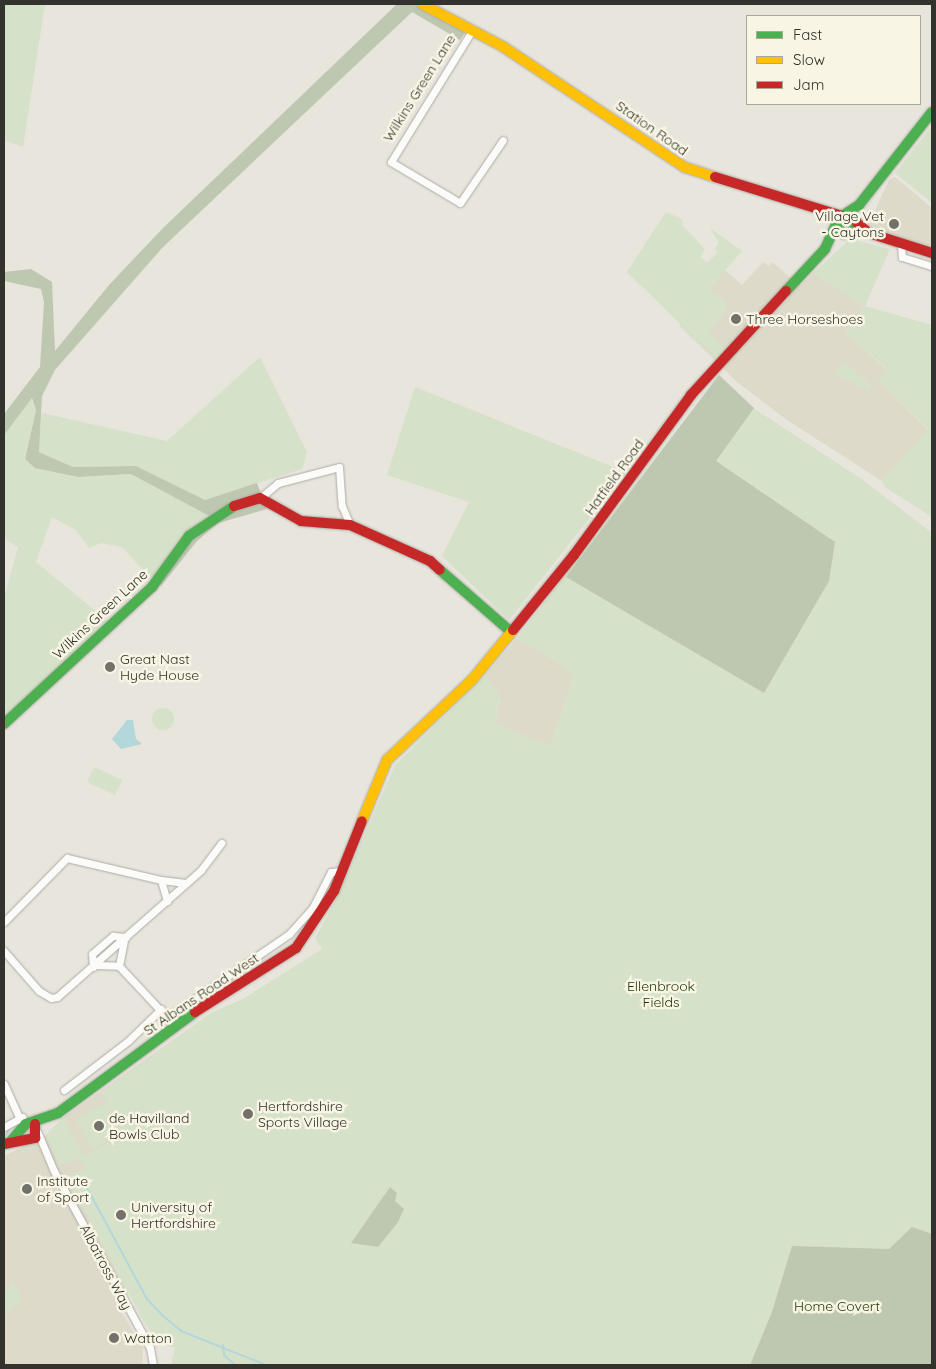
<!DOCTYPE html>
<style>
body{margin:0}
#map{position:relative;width:936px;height:1369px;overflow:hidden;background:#e7e5dc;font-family:Quicksand,sans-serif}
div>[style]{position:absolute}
.built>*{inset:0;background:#dddac9}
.green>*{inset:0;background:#d6e1c9}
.round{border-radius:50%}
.forest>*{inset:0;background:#bec8b1}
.water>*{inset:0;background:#b3d7db}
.stream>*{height:2px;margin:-1px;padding:0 1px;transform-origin:1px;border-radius:1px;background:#b3d7db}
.roads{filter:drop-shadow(0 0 1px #aeaca6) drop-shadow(0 0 1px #aeaca6)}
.street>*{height:7px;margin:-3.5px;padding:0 3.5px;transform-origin:3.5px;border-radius:3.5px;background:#fbfbfa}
.fast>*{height:10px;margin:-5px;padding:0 5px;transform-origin:5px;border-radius:5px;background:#4caf50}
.slow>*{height:10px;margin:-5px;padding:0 5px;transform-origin:5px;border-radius:5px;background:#ffc107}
.jam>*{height:10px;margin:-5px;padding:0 5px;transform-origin:5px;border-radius:5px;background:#c62828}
.dots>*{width:14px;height:14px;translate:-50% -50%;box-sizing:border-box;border:2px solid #f9f5e5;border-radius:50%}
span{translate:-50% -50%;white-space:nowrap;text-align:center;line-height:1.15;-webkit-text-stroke:5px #f9f5e5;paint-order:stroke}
.street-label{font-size:14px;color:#33322c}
.poi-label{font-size:14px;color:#33322c}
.right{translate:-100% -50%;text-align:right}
.left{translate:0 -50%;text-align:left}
.park-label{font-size:14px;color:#1c3600}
.frame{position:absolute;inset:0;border:5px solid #33322c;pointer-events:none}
.legend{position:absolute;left:746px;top:15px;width:175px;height:90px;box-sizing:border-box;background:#f9f5e5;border:1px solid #aaa79b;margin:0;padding:6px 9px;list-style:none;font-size:15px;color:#33322c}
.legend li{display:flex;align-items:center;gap:10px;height:25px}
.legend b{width:25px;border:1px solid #aaa79b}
</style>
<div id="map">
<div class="built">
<i style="clip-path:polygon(895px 177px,932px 208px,932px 248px,867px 228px,889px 180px)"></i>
<i style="clip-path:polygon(763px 262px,769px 266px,772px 262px,800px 286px,813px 273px,865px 306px,845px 332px,887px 370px,878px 380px,928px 430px,882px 481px,787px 420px,737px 382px,679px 325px,725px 270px,742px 285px)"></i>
<i style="clip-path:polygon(517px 638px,562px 665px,573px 677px,550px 746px,495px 724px,500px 700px,485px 675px)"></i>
<i style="clip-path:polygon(243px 999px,152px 1275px,116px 1303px,143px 1348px,142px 1365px,4px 1365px,4px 1156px,46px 1135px,63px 1118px,211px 1013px)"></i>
</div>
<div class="green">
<i style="clip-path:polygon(4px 4px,45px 4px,23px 147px,4px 140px)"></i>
<i style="clip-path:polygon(932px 126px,932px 203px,895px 173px)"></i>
<i style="clip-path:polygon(666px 212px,682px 219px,683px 226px,705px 249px,700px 257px,707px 263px,718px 252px,715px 248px,719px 243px,710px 228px,742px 251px,709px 289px,726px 303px,727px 309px,709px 333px,726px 348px,716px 359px,627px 272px)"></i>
<i style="clip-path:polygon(850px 239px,890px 249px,865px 306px,932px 325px,932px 517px,885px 487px,882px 481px,928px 429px,878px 380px,887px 369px,845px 332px,865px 306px,813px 273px)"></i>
<i style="clip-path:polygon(260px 357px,307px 452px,302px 469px,205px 500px,136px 466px,73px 467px,38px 451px,42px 413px,167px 441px)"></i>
<i style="clip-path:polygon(846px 363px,872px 386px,869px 390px,831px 373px)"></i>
<i style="clip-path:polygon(719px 375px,750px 406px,863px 480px,932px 533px,932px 1365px,171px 1365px,175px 1348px,161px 1344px,145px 1324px,66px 1175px,86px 1169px,80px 1159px,59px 1164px,46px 1135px,63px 1118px,84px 1156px,124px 1134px,102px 1093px,211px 1013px,243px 999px,322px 949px,315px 938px,337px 898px,395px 765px,485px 675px,500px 695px,495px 724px,550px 746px,573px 677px,562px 665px,517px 638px)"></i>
<i style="clip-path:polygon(415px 387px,626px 472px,509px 620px,442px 556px,469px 502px,387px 475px)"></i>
<i style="clip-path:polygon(31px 398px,36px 410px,25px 458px,78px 477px,131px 474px,211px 517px,153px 581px,122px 547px,101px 543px,89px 548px,76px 530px,52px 517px,36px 562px,110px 623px,4px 720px,4px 598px,18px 547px,4px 539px,4px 435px)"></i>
<i class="round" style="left:152px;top:708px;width:22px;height:22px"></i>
<i style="clip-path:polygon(94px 767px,122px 780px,115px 795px,87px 782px)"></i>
<i style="clip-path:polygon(106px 1103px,121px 1133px,92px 1149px,76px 1119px)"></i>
<i style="clip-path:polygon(12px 1280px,22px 1301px,4px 1314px,4px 1295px)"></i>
</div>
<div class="forest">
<i style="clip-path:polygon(397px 4px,414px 4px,466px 31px,460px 40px,412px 12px,163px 247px,55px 370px,42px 396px,39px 452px,73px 467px,136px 466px,205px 500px,257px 483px,267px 509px,218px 523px,197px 541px,161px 586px,153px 581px,211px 517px,131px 474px,78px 477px,35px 468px,25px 459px,36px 410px,32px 398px,4px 435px,4px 414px,40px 367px,44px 302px,41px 289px,4px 281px,4px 272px,31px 269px,52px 282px,55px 351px,109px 285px,162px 229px)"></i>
<i style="clip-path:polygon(719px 375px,754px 408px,716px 461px,835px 542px,829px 581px,764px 693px,566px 577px)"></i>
<i style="clip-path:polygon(390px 1187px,397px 1193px,395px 1201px,404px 1209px,398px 1222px,378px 1247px,351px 1243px)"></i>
<i style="clip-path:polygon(912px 1227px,932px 1234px,932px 1365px,750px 1365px,772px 1312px,792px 1246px,889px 1249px)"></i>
</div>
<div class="water">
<i style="clip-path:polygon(127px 720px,133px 720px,136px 739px,142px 744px,121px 749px,112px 739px)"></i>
</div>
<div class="stream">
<i style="left:4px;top:1138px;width:12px;rotate:-59deg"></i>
<i style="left:85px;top:1184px;width:131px;rotate:61.7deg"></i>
<i style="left:147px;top:1299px;width:22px;rotate:47deg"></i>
<i style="left:162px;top:1315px;width:25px;rotate:40deg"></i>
<i style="left:181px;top:1331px;width:92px;rotate:21.8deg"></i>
<i style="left:223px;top:1345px;width:10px;rotate:84deg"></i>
<i style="left:224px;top:1355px;width:15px;rotate:42deg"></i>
</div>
<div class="roads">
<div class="street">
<i style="left:473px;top:29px;width:156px;rotate:121.7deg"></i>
<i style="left:391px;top:162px;width:80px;rotate:30.7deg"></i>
<i style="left:460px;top:203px;width:76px;rotate:-55.7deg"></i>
<i style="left:901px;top:244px;width:13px;rotate:86deg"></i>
<i style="left:902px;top:257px;width:31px;rotate:17deg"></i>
<i style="left:260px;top:498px;width:23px;rotate:-40deg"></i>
<i style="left:278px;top:483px;width:63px;rotate:-14.7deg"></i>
<i style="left:339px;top:467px;width:39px;rotate:86deg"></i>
<i style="left:342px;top:506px;width:21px;rotate:67deg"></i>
<i style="left:161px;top:880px;width:25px;rotate:7deg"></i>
<i style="left:4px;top:922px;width:90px;rotate:-45.5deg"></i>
<i style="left:67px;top:858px;width:97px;rotate:13.2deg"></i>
<i style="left:161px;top:880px;width:22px;rotate:74deg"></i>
<i style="left:4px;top:951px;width:53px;rotate:48.8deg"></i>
<i style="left:39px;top:991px;width:14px;rotate:30deg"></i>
<i style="left:51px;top:998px;width:6px;rotate:-9deg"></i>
<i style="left:57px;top:997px;width:192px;rotate:-41.4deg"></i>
<i style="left:201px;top:870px;width:34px;rotate:-53deg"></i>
<i style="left:96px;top:965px;width:23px;rotate:2deg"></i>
<i style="left:119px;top:966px;width:82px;rotate:47deg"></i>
<i style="left:119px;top:966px;width:26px;rotate:-79deg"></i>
<i style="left:93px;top:967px;width:13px;rotate:-94deg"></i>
<i style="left:92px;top:954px;width:28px;rotate:-41deg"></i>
<i style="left:113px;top:936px;width:13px;rotate:4deg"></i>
<i style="left:168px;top:1017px;width:147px;rotate:-34.4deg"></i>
<i style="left:289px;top:934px;width:36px;rotate:-48deg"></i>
<i style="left:313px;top:907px;width:39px;rotate:-63deg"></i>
<i style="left:331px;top:872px;width:11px;rotate:-5deg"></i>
<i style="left:4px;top:1084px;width:46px;rotate:65.7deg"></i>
<i style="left:64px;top:1090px;width:81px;rotate:-37.4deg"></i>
<i style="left:128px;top:1041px;width:46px;rotate:-44.1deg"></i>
<i style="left:4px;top:1127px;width:21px;rotate:-29deg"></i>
<i style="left:38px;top:1133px;width:41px;rotate:67.2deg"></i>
<i style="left:54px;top:1171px;width:201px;rotate:61.5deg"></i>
<i style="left:150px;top:1348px;width:17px;rotate:80deg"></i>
</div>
<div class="fast">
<i style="left:837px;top:227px;width:10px;rotate:45deg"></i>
<i style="left:844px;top:234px;width:10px;rotate:-17deg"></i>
<i style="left:854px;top:231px;width:10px;rotate:-79deg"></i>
<i style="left:856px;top:221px;width:11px;rotate:-142deg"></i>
<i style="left:786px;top:291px;width:57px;rotate:-47.1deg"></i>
<i style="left:825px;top:249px;width:34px;rotate:-66deg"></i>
<i style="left:839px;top:218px;width:24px;rotate:-33deg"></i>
<i style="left:859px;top:205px;width:118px;rotate:-51.9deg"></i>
<i style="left:440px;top:570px;width:94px;rotate:41.1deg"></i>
<i style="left:4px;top:724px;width:202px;rotate:-42.8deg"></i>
<i style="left:152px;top:587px;width:63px;rotate:-54deg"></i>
<i style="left:189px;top:536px;width:54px;rotate:-33.7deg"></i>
<i style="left:11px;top:1141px;width:23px;rotate:-49deg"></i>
<i style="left:26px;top:1124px;width:34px;rotate:-19deg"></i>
<i style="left:58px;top:1113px;width:170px;rotate:-36.4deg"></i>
</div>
<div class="slow">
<i style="left:422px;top:4px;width:90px;rotate:27.7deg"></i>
<i style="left:502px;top:46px;width:219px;rotate:33.6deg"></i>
<i style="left:684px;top:167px;width:33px;rotate:18deg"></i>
<i style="left:362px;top:821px;width:66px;rotate:-67.7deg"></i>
<i style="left:387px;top:760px;width:117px;rotate:-43.3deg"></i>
<i style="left:472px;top:680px;width:65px;rotate:-50.6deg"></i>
</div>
<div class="jam">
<i style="left:715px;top:177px;width:133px;rotate:17.1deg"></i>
<i style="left:857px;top:223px;width:16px;rotate:40deg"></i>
<i style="left:869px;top:233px;width:66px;rotate:17.6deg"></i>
<i style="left:234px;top:506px;width:27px;rotate:-17deg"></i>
<i style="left:260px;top:498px;width:47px;rotate:29.3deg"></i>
<i style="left:301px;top:521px;width:49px;rotate:4.7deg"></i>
<i style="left:350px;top:525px;width:88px;rotate:24.2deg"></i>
<i style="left:430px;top:561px;width:13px;rotate:42deg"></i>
<i style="left:513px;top:630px;width:97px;rotate:-50.9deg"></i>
<i style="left:574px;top:555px;width:198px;rotate:-53.8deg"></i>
<i style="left:691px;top:395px;width:141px;rotate:-47.6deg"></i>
<i style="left:195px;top:1012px;width:120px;rotate:-32.4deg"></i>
<i style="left:296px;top:948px;width:69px;rotate:-56.3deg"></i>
<i style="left:334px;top:891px;width:75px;rotate:-68.2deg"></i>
<i style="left:4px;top:1144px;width:32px;rotate:-11deg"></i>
<i style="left:35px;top:1138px;width:14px;rotate:-90deg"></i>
</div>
</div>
<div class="dots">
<i style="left:894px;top:224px;background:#72716a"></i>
<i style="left:736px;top:319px;background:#72716a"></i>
<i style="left:110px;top:667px;background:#72716a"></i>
<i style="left:248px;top:1114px;background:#72716a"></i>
<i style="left:99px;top:1126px;background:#72716a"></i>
<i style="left:27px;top:1189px;background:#72716a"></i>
<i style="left:121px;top:1215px;background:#72716a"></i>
<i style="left:114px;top:1338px;background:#72716a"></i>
</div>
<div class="street-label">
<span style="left:419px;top:88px;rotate:-58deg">Wilkins Green Lane</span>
<span style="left:652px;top:128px;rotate:35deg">Station Road</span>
<span style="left:614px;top:477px;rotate:-54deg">Hatfield Road</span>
<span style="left:100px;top:614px;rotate:-43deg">Wilkins Green Lane</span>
<span style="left:201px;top:994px;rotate:-34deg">St Albans Road West</span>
<span style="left:106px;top:1267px;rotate:62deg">Albatross Way</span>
</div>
<div class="poi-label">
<span class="right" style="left:884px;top:224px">Village Vet<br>- Caytons</span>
<span class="left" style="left:746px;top:319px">Three Horseshoes</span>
<span class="left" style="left:120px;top:667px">Great Nast<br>Hyde House</span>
<span class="left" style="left:258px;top:1114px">Hertfordshire<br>Sports Village</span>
<span class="left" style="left:109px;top:1126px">de Havilland<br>Bowls Club</span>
<span class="left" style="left:37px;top:1189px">Institute<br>of Sport</span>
<span class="left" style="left:131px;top:1215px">University of<br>Hertfordshire</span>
<span class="left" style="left:124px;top:1338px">Watton</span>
</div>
<div class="park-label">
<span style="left:661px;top:994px">Ellenbrook<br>Fields</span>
<span style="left:837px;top:1306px">Home Covert</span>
</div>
<div class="frame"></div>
<ul class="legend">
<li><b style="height:6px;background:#4caf50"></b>Fast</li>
<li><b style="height:6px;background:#ffc107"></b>Slow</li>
<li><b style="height:6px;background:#c62828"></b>Jam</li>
</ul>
</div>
